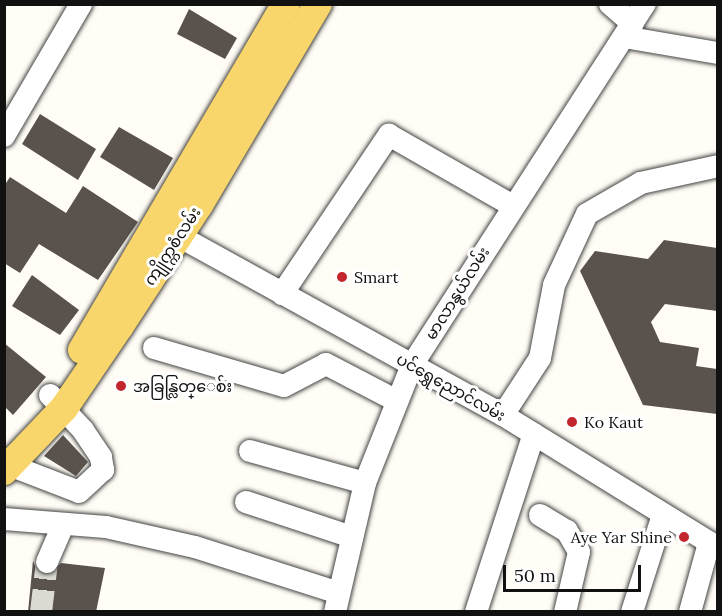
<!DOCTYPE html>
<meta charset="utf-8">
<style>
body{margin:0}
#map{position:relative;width:722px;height:616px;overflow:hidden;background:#fffdf5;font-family:Lora,"Noto Sans Myanmar",serif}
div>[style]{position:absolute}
.building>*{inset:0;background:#5a524d}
.minor-tunnel>*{height:22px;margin-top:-11px;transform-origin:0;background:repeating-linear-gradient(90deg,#dbdad3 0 22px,transparent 0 33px)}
.roads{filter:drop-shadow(0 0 2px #444) drop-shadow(0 0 2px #444)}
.minor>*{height:22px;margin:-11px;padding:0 11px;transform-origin:11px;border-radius:11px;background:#fff}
.major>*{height:28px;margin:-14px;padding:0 14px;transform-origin:14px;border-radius:14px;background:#f9d66b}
.dots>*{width:16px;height:16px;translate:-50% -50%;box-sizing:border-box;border:3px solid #fff;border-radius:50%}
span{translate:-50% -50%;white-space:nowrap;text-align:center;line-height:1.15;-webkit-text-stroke:6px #fff;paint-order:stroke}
.street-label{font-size:16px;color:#111}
.poi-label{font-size:16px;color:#111}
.left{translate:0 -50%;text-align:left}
.right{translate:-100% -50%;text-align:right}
.frame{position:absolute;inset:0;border:6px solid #111;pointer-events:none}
.scale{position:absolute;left:503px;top:565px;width:138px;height:27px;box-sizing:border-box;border:3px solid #111;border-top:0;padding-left:8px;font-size:18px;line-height:21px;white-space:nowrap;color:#111;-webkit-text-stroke:4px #fff;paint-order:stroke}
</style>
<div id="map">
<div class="building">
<i style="clip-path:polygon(189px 9px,237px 38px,225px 59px,177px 34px)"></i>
<i style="clip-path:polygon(40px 114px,96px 149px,78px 180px,22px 144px)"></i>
<i style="clip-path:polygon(119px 127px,173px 158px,154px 190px,100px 157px)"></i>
<i style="clip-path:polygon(10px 177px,66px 213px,83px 186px,138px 222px,98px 280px,39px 244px,20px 273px,4px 263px,4px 186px)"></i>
<i style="clip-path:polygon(664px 240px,717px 248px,717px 311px,665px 304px,651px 322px,660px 342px,699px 348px,696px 366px,717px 369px,717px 414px,643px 405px,580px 271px,595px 251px,648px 259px)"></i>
<i style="clip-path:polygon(32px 275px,79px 310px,60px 335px,12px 306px)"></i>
<i style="clip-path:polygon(4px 343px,46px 377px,13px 415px,4px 406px)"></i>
<i style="clip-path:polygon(63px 435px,88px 462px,76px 476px,44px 456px)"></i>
<i style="clip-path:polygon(33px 561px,37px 570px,48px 575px,61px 563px,105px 568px,96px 612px,28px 612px)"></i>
</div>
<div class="minor-tunnel">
<i style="left:41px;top:612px;width:50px;rotate:-83.2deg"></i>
</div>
<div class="roads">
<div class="minor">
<i style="left:610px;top:4px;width:30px;rotate:41deg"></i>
<i style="left:624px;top:37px;width:95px;rotate:9.7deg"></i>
<i style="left:4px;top:136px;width:153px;rotate:-59.7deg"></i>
<i style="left:166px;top:229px;width:385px;rotate:28.9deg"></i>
<i style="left:503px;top:415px;width:253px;rotate:31.7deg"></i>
<i style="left:282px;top:294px;width:192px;rotate:-56.1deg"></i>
<i style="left:389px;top:135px;width:141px;rotate:29.8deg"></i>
<i style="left:154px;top:348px;width:135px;rotate:16.3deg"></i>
<i style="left:284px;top:386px;width:47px;rotate:-27.6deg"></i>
<i style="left:326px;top:364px;width:80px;rotate:27.5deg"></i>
<i style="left:503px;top:415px;width:68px;rotate:-57deg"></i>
<i style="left:540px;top:358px;width:74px;rotate:-79.1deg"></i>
<i style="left:554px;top:285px;width:78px;rotate:-65.1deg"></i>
<i style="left:587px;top:214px;width:62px;rotate:-29.9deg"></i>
<i style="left:641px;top:183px;width:79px;rotate:-12.4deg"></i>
<i style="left:250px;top:451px;width:119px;rotate:15.5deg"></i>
<i style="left:4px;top:463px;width:80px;rotate:21.1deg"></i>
<i style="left:79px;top:492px;width:33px;rotate:-43deg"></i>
<i style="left:103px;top:470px;width:13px;rotate:-99deg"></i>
<i style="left:101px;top:457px;width:32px;rotate:-124deg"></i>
<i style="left:83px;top:430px;width:48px;rotate:-133.3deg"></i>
<i style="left:246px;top:502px;width:112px;rotate:18.3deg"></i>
<i style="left:540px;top:515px;width:31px;rotate:31deg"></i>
<i style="left:567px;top:531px;width:24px;rotate:60deg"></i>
<i style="left:579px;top:552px;width:62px;rotate:103.1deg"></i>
<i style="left:4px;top:519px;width:102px;rotate:4.5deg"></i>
<i style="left:106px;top:527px;width:91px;rotate:12.7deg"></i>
<i style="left:195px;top:547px;width:151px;rotate:17.7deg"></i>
<i style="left:47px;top:562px;width:40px;rotate:-66.6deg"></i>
<i style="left:335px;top:612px;width:132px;rotate:-76.9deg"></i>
<i style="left:365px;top:483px;width:127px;rotate:-68.3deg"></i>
<i style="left:412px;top:365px;width:430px;rotate:-57.2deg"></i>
<i style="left:476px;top:612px;width:187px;rotate:-72deg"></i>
<i style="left:632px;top:612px;width:99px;rotate:-72.3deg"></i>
<i style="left:690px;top:612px;width:72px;rotate:-74.6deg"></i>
</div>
<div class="major">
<i style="left:82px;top:350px;width:402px;rotate:-59.5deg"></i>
<i style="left:4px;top:471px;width:87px;rotate:-46.4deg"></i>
<i style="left:64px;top:408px;width:99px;rotate:-55.7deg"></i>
<i style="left:120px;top:326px;width:145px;rotate:-56.9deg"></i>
<i style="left:199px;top:205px;width:234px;rotate:-59.4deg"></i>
</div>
</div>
<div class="dots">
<i style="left:342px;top:277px;background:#c4262e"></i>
<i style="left:121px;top:386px;background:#c4262e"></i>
<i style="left:572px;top:422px;background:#c4262e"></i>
<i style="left:684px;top:537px;background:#c4262e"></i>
</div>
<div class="street-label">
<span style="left:172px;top:246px;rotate:-57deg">ကျိုက္ကစံလမ်း</span>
<span style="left:457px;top:293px;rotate:-58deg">မာလာနွယ်လမ်း</span>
<span style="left:451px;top:387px;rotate:29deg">ပင်ရွှေညောင်လမ်း</span>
</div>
<div class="poi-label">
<span class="left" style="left:354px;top:277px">Smart</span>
<span class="left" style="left:133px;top:386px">အခြန္လြတ္ေစ်း</span>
<span class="left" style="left:584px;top:422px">Ko Kaut</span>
<span class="right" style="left:672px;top:537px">Aye Yar Shine</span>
</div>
<div class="frame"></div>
<div class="scale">50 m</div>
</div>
